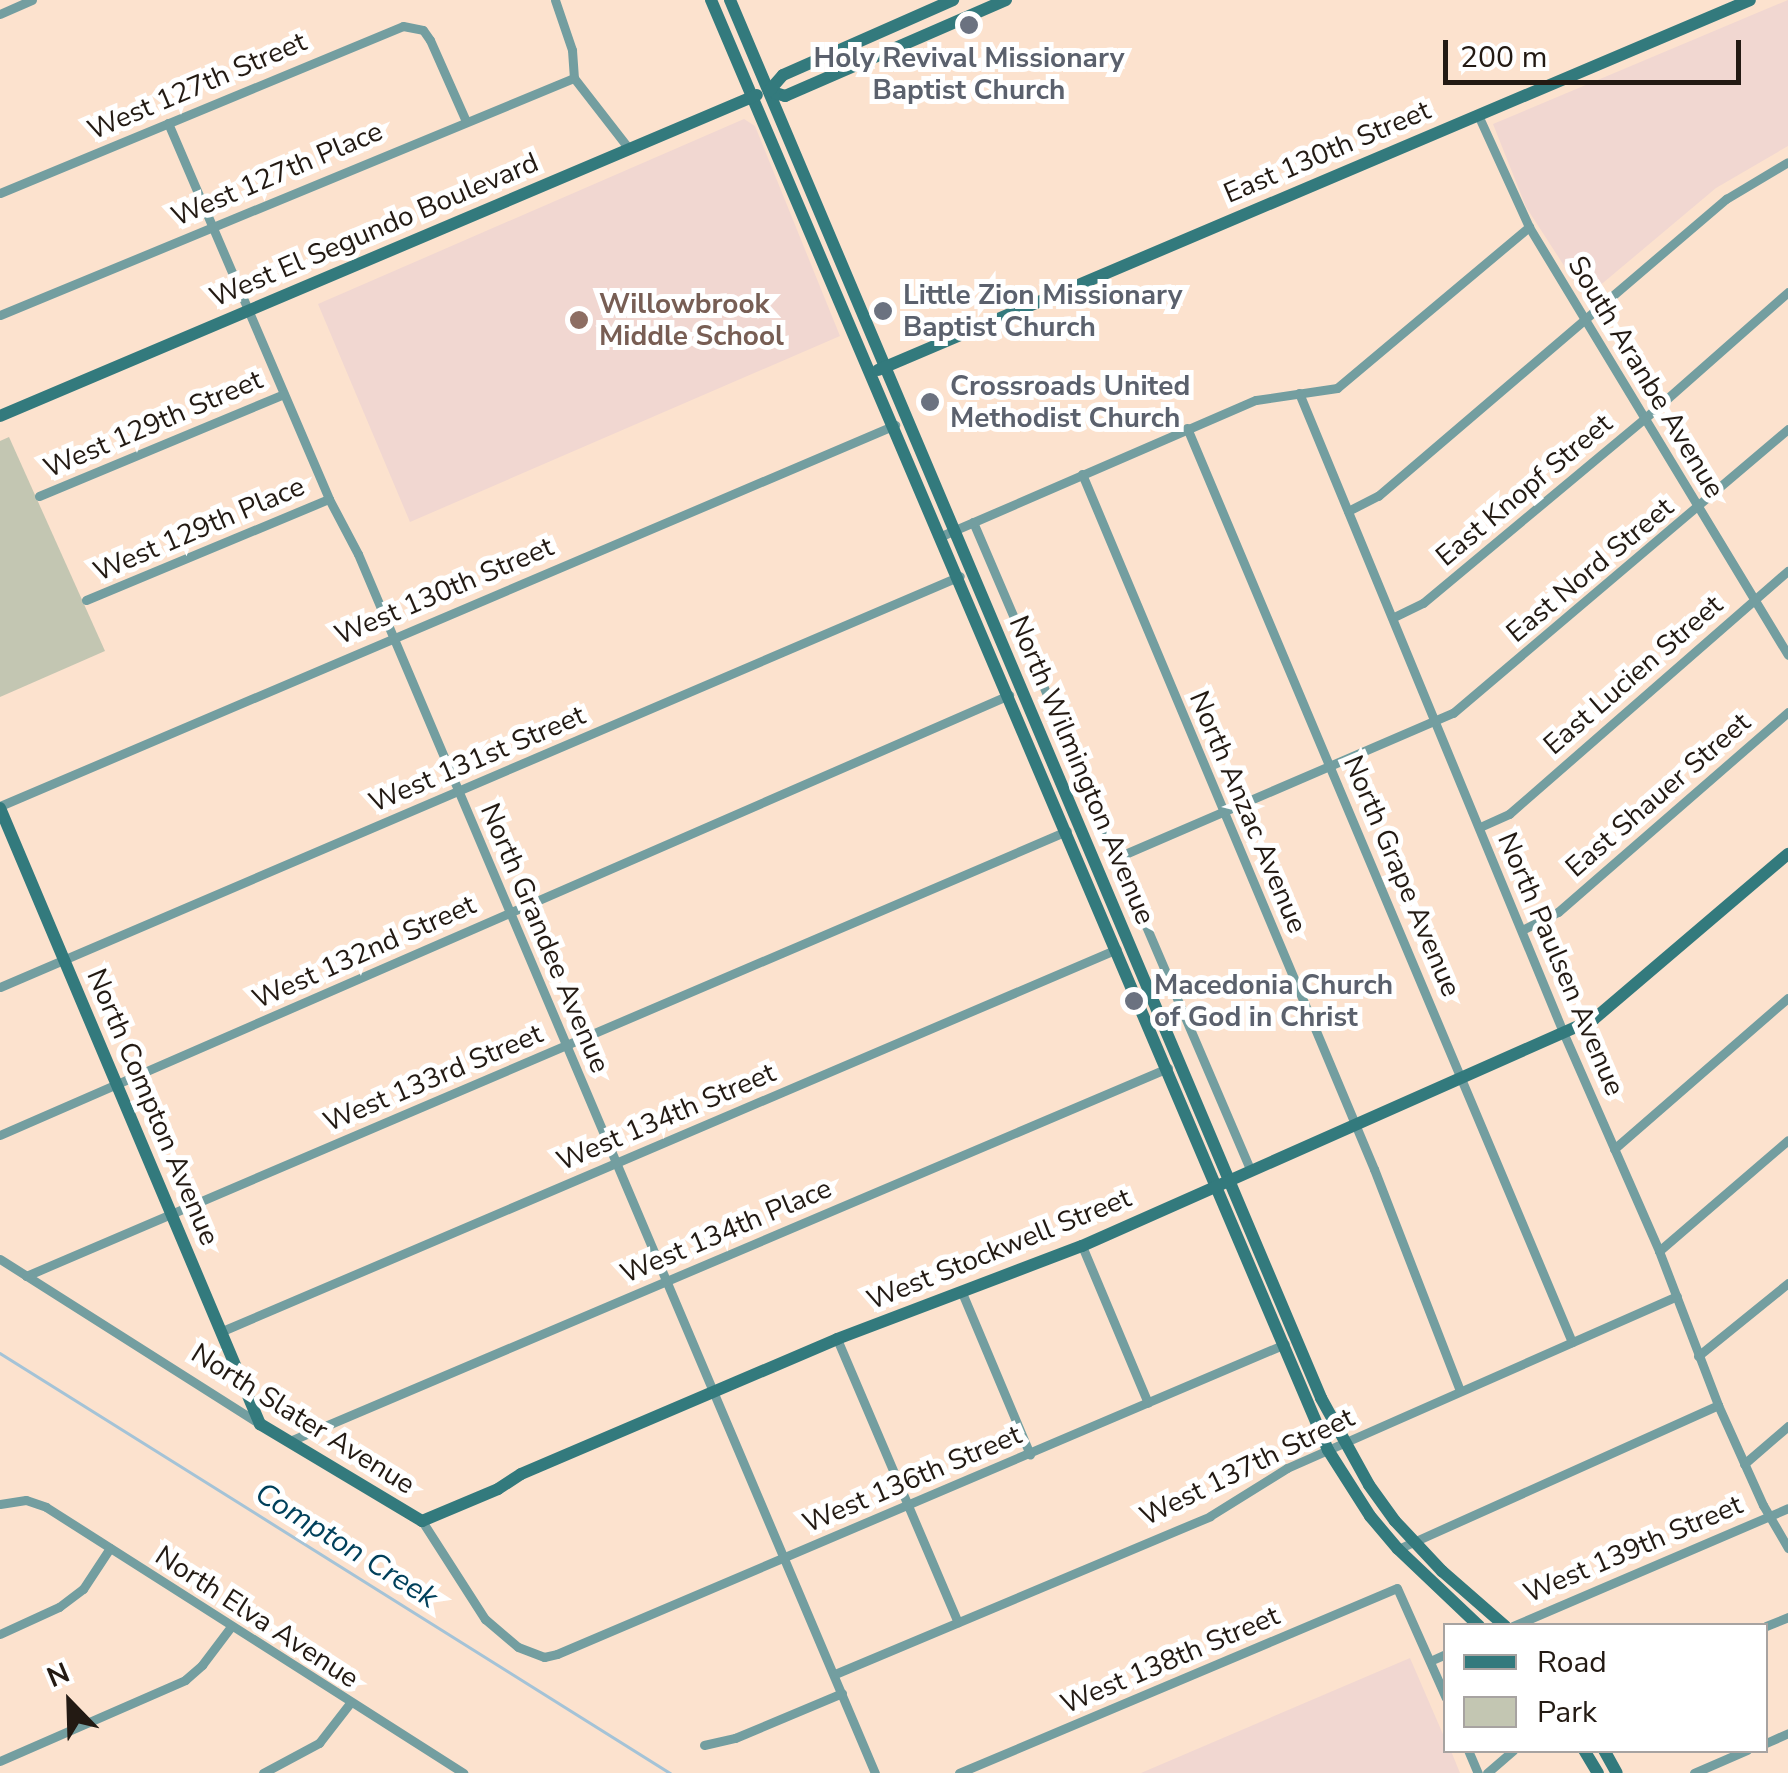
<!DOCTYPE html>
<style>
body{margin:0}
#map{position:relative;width:1788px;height:1773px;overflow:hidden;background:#fce2ce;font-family:"Nunito Sans",sans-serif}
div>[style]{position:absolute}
.education>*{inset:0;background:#f1d7d1}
.green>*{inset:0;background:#c3c6b2}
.stream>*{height:2.5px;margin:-1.25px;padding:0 1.25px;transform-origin:1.25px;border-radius:1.25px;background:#a4c3d7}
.street>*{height:9px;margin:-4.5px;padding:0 4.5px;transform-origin:4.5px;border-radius:4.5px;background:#739ea0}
.secondary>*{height:12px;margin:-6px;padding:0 6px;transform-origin:6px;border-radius:6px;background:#337a7d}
.dots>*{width:28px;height:28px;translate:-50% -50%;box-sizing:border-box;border:5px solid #fff;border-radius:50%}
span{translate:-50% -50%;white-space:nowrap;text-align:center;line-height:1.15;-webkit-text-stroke:10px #fff;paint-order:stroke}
.worship-label{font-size:28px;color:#5b616d;font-weight:700}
.left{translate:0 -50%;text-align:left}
.street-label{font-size:28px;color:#231a13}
.education-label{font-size:28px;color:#785e54;font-weight:700}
.water-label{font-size:30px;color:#00405b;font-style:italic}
.legend{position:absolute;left:1443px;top:1623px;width:325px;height:130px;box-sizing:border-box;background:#fff;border:2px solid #a7a3a1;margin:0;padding:12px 18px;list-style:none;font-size:30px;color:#231a13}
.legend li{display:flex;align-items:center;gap:20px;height:50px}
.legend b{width:50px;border:2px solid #a7a3a1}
.north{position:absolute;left:20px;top:1653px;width:100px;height:100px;-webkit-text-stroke:8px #fff;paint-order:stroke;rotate:337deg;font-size:28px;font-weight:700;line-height:40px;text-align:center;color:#231a13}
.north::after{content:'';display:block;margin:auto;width:35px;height:45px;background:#231a13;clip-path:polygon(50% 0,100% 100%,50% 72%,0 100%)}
.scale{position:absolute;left:1443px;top:40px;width:298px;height:45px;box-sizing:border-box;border:5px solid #231a13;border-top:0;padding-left:12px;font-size:30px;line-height:35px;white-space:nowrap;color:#231a13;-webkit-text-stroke:8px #fff;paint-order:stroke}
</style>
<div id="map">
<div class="education">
<i style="clip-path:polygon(1788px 0,1788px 146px,1716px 188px,1585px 298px,1526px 207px,1493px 124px)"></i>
<i style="clip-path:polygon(744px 119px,755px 126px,840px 336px,410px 522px,318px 304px)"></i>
<i style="clip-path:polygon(1410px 1658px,1445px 1739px,1446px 1750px,1451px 1751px,1460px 1773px,1141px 1773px)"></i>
</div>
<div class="green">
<i style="clip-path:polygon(9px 437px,105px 651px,0 697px,0 441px)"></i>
</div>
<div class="stream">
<i style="left:0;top:1353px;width:791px;rotate:32.08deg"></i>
</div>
<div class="street">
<i style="left:555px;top:0;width:53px;rotate:71.2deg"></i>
<i style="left:572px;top:50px;width:28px;rotate:86deg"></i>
<i style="left:574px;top:78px;width:90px;rotate:52.2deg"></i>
<i style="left:0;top:14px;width:35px;rotate:-24deg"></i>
<i style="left:1478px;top:115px;width:123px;rotate:65.5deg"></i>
<i style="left:1529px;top:227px;width:500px;rotate:58.82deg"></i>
<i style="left:168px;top:123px;width:409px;rotate:66.8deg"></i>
<i style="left:329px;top:499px;width:62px;rotate:62.2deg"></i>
<i style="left:358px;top:554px;width:1324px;rotate:67.02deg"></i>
<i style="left:0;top:193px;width:436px;rotate:-22.5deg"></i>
<i style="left:403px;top:26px;width:20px;rotate:11deg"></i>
<i style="left:423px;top:30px;width:12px;rotate:55deg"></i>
<i style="left:430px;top:40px;width:86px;rotate:66.1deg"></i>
<i style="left:0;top:315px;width:621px;rotate:-22.44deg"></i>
<i style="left:1299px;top:393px;width:691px;rotate:67.55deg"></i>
<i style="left:1563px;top:1032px;width:239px;rotate:66.3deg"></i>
<i style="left:1659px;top:1251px;width:165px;rotate:69deg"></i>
<i style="left:1718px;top:1405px;width:110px;rotate:65.8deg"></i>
<i style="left:1763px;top:1505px;width:50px;rotate:59.8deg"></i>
<i style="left:1187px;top:428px;width:992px;rotate:67.16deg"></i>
<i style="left:1082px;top:474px;width:754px;rotate:67.21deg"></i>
<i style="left:1374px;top:1169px;width:238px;rotate:68.8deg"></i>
<i style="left:39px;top:496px;width:265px;rotate:-22.6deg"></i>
<i style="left:1348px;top:511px;width:34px;rotate:-27deg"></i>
<i style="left:1378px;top:496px;width:458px;rotate:-40.5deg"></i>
<i style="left:1726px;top:199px;width:72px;rotate:-30.8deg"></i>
<i style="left:973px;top:522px;width:704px;rotate:66.82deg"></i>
<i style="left:939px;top:537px;width:345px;rotate:-23.4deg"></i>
<i style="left:1256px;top:400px;width:82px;rotate:-8.4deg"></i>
<i style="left:1337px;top:388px;width:251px;rotate:-40deg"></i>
<i style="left:86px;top:600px;width:263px;rotate:-22.6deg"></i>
<i style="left:1394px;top:617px;width:32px;rotate:-26deg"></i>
<i style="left:1423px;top:603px;width:288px;rotate:-39.8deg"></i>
<i style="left:1644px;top:419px;width:192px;rotate:-41.4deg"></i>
<i style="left:0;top:806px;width:973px;rotate:-23.06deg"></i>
<i style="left:1480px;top:827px;width:32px;rotate:-24deg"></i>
<i style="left:1509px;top:814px;width:370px;rotate:-41.1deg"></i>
<i style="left:1118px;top:857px;width:365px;rotate:-23.3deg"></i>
<i style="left:1453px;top:713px;width:439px;rotate:-40.3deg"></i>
<i style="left:1522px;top:930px;width:40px;rotate:-26.6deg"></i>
<i style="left:1558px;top:912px;width:305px;rotate:-41deg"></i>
<i style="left:0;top:987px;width:1044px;rotate:-23.18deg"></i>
<i style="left:0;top:1135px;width:1101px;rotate:-23.56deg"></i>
<i style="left:1614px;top:1149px;width:230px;rotate:-41deg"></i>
<i style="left:1082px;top:1246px;width:170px;rotate:67.2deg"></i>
<i style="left:1659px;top:1251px;width:170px;rotate:-40.7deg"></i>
<i style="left:0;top:1259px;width:306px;rotate:32.4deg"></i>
<i style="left:26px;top:1276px;width:1132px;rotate:-23.15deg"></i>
<i style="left:963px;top:1295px;width:173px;rotate:67.2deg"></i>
<i style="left:220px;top:1332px;width:975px;rotate:-23.12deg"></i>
<i style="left:837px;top:1339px;width:308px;rotate:66.9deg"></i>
<i style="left:1698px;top:1356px;width:116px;rotate:-39deg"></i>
<i style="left:290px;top:1441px;width:954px;rotate:-23.02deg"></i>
<i style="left:1744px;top:1464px;width:58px;rotate:-40.8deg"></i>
<i style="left:0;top:1504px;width:26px;rotate:-9deg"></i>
<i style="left:26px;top:1500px;width:21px;rotate:19deg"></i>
<i style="left:46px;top:1507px;width:495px;rotate:32.5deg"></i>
<i style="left:422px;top:1521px;width:117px;rotate:57.3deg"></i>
<i style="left:485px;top:1619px;width:43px;rotate:40.3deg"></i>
<i style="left:518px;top:1647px;width:28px;rotate:21deg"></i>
<i style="left:544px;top:1657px;width:13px;rotate:-13deg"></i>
<i style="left:557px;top:1654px;width:791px;rotate:-23.07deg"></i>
<i style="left:1398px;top:1549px;width:351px;rotate:-24.2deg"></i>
<i style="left:1513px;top:1626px;width:299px;rotate:-23.2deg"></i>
<i style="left:1766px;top:1626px;width:24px;rotate:-22deg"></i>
<i style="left:0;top:1634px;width:65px;rotate:-24.6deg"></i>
<i style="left:59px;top:1607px;width:30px;rotate:-37deg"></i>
<i style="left:83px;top:1589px;width:49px;rotate:-56.6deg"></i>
<i style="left:1430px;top:1661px;width:17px;rotate:-24deg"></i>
<i style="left:835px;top:1674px;width:407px;rotate:-22.8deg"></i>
<i style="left:1210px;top:1516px;width:91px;rotate:-31.9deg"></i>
<i style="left:1287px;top:1468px;width:426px;rotate:-23.8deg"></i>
<i style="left:1766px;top:1743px;width:24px;rotate:-24deg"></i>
<i style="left:704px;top:1745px;width:32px;rotate:-13deg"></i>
<i style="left:735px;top:1738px;width:116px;rotate:-22.8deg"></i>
<i style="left:1468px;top:1750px;width:25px;rotate:67deg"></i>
<i style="left:0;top:1761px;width:202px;rotate:-23.6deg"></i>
<i style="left:185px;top:1680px;width:23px;rotate:-41deg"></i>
<i style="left:202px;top:1665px;width:46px;rotate:-52.9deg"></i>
<i style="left:263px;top:1773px;width:64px;rotate:-28.2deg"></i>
<i style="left:319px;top:1743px;width:51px;rotate:-52.2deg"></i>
<i style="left:959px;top:1773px;width:475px;rotate:-22.9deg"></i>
<i style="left:1397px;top:1588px;width:120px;rotate:66deg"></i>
<i style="left:1487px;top:1773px;width:35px;rotate:-41deg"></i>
<i style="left:1694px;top:1773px;width:58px;rotate:-23.5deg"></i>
</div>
<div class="secondary">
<i style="left:711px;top:0;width:1576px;rotate:66.95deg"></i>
<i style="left:1328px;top:1450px;width:78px;rotate:57.5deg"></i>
<i style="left:1370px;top:1516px;width:43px;rotate:49.7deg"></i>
<i style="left:1398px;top:1549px;width:112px;rotate:43.5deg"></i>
<i style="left:730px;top:0;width:1518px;rotate:67.08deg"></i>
<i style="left:1321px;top:1398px;width:99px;rotate:61.1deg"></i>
<i style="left:1369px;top:1485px;width:44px;rotate:54.2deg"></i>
<i style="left:1395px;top:1521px;width:69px;rotate:46.8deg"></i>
<i style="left:1442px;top:1571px;width:84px;rotate:41.1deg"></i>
<i style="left:769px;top:91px;width:17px;rotate:17deg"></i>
<i style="left:785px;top:96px;width:241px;rotate:-23.5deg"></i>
<i style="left:769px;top:91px;width:21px;rotate:-49deg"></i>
<i style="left:783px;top:75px;width:186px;rotate:-23.8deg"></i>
<i style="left:878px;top:370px;width:947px;rotate:-22.99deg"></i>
<i style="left:0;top:416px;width:822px;rotate:-22.98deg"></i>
<i style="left:0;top:808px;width:669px;rotate:67.12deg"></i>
<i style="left:260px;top:1424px;width:189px;rotate:30.9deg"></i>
<i style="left:422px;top:1521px;width:82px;rotate:-22.8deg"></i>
<i style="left:498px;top:1489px;width:27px;rotate:-33deg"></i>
<i style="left:521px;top:1474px;width:344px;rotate:-23.1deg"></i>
<i style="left:837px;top:1339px;width:262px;rotate:-20.8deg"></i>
<i style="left:1082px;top:1246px;width:560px;rotate:-23.91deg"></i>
<i style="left:1594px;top:1019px;width:255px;rotate:-40.4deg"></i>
<i style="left:1584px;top:1750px;width:27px;rotate:59deg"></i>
<i style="left:1604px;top:1750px;width:26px;rotate:61deg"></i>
</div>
<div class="dots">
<i style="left:969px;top:25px;background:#6b7280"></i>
<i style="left:883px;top:311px;background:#6b7280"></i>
<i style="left:579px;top:320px;background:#8d6e63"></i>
<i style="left:930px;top:402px;background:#6b7280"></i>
<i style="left:1134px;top:1001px;background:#6b7280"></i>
</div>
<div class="worship-label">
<span style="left:969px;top:74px">Holy Revival Missionary<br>Baptist Church</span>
<span class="left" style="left:903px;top:311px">Little Zion Missionary<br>Baptist Church</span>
<span class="left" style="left:950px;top:402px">Crossroads United<br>Methodist Church</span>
<span class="left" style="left:1154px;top:1001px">Macedonia Church<br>of God in Christ</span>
</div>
<div class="street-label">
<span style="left:197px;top:86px;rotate:-23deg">West 127th Street</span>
<span style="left:1327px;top:152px;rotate:-23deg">East 130th Street</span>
<span style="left:277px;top:174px;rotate:-23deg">West 127th Place</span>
<span style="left:374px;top:230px;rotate:-23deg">West El Segundo Boulevard</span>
<span style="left:1646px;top:377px;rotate:59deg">South Aranbe Avenue</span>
<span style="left:153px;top:424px;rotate:-23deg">West 129th Street</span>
<span style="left:1524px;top:490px;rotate:-40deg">East Knopf Street</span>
<span style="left:199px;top:529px;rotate:-23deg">West 129th Place</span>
<span style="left:1590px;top:570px;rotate:-40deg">East Nord Street</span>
<span style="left:444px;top:591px;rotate:-23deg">West 130th Street</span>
<span style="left:1633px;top:675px;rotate:-41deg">East Lucien Street</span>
<span style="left:477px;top:759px;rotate:-23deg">West 131st Street</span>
<span style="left:1082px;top:770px;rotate:67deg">North Wilmington Avenue</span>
<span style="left:1658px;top:795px;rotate:-41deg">East Shauer Street</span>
<span style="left:1248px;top:812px;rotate:67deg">North Anzac Avenue</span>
<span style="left:1402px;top:876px;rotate:67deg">North Grape Avenue</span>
<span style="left:545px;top:938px;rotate:67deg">North Grandee Avenue</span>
<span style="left:364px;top:952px;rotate:-24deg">West 132nd Street</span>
<span style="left:1561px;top:964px;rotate:67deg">North Paulsen Avenue</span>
<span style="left:433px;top:1078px;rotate:-23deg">West 133rd Street</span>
<span style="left:153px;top:1107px;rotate:67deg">North Compton Avenue</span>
<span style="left:666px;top:1117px;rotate:-23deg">West 134th Street</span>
<span style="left:726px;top:1231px;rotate:-23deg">West 134th Place</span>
<span style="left:999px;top:1249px;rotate:-22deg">West Stockwell Street</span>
<span style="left:303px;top:1419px;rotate:32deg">North Slater Avenue</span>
<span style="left:1247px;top:1467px;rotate:-26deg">West 137th Street</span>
<span style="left:912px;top:1479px;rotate:-23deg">West 136th Street</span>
<span style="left:1633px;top:1549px;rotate:-23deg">West 139th Street</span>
<span style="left:257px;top:1617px;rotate:33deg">North Elva Avenue</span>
<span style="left:1170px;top:1660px;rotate:-23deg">West 138th Street</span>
</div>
<div class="education-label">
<span class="left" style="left:599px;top:320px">Willowbrook<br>Middle School</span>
</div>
<div class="water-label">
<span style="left:346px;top:1546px;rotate:32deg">Compton Creek</span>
</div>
<ul class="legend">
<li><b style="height:12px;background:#337a7d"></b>Road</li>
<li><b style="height:28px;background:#c3c6b2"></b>Park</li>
</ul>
<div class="north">N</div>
<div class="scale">200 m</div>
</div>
